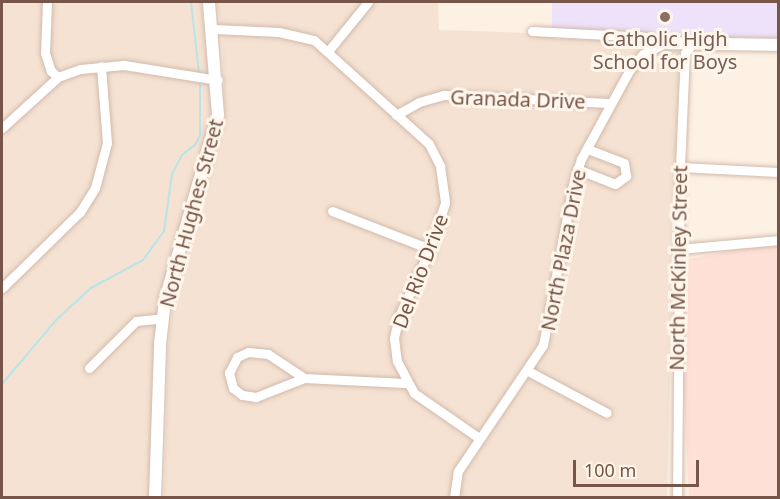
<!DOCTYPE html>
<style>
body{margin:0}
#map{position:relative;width:780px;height:499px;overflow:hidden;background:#fdf1e4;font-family:"Noto Sans",sans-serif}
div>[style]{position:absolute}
.residential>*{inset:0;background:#f5e2d2}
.commercial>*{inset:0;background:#fee0d7}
.education>*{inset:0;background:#eee1fa}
.stream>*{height:2px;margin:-1px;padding:0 1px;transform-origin:1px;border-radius:1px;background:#b7e5e8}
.roads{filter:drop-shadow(0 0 2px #d2baac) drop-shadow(0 0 2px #d2baac)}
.minor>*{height:9px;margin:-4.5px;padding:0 4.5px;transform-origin:4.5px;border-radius:4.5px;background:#fff}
.tertiary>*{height:12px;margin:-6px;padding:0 6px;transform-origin:6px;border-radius:6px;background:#fff}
.dots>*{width:16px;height:16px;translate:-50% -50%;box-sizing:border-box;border:3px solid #fff6eb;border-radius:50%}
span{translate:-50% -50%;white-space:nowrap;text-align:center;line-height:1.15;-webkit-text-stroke:6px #fff6eb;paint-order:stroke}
.education-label{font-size:20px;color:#785e54}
.street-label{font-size:20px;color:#775548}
.frame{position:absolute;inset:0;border:3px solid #775548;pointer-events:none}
.scale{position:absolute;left:573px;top:460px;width:126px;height:27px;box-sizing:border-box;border:3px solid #775548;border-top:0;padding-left:8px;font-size:18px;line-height:21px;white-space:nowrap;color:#775548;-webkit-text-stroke:4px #fff6eb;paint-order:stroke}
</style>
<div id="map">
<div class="residential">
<i style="clip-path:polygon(2px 2px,202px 2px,212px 117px,159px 300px,149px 497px,2px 497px)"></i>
<i style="clip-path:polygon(216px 2px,438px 2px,439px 30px,626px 36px,679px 48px,667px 497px,164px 498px,168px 347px,174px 301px,225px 116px,222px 30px)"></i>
</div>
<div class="commercial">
<i style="clip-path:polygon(760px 245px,778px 245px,778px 497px,689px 497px,683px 375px,684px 260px)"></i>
</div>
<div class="education">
<i style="clip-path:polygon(552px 2px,778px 2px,778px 45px,552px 33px)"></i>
</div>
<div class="stream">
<i style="left:191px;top:2px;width:71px;rotate:83.6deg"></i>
<i style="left:2px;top:384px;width:85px;rotate:-49.8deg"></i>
<i style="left:57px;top:319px;width:46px;rotate:-42.4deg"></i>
<i style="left:91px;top:288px;width:59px;rotate:-28.3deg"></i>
<i style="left:143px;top:260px;width:36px;rotate:-54deg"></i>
<i style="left:164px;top:231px;width:58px;rotate:-82deg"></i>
<i style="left:172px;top:174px;width:21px;rotate:-62deg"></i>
<i style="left:182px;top:155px;width:16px;rotate:-38deg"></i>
<i style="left:195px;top:145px;width:11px;rotate:-63deg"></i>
<i style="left:200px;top:135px;width:56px;rotate:-90deg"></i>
</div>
<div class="roads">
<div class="minor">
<i style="left:47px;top:2px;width:51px;rotate:92.2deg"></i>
<i style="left:45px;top:53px;width:19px;rotate:72deg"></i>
<i style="left:51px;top:71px;width:9px;rotate:41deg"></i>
<i style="left:214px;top:29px;width:65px;rotate:2.6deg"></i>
<i style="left:279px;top:32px;width:36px;rotate:13deg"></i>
<i style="left:314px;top:40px;width:155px;rotate:42.1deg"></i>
<i style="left:429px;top:144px;width:25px;rotate:63deg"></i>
<i style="left:440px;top:166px;width:37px;rotate:82deg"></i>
<i style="left:445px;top:203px;width:48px;rotate:108.1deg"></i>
<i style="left:430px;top:249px;width:74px;rotate:114.8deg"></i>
<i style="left:399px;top:316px;width:23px;rotate:103deg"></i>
<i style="left:394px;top:338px;width:23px;rotate:83deg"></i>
<i style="left:397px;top:361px;width:36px;rotate:62deg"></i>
<i style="left:414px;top:393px;width:79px;rotate:34.7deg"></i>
<i style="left:532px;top:31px;width:115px;rotate:3deg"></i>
<i style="left:647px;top:37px;width:20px;rotate:18deg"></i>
<i style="left:329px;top:50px;width:62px;rotate:-50.9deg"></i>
<i style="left:396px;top:115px;width:26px;rotate:-29deg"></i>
<i style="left:419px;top:102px;width:26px;rotate:-16deg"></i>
<i style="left:444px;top:95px;width:165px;rotate:2.8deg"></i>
<i style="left:2px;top:128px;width:76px;rotate:-42.3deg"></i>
<i style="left:58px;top:77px;width:23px;rotate:-20deg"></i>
<i style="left:80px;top:69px;width:44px;rotate:-5.2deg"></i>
<i style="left:124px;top:65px;width:95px;rotate:9.1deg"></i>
<i style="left:680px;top:167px;width:98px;rotate:2.9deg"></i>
<i style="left:577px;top:169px;width:41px;rotate:21.5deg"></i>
<i style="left:615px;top:184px;width:14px;rotate:-36deg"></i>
<i style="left:626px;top:176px;width:13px;rotate:-99deg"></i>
<i style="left:624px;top:163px;width:40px;rotate:-159deg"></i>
<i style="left:332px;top:211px;width:105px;rotate:21.2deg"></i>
<i style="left:678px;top:249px;width:100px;rotate:-5.1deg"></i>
<i style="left:2px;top:288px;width:109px;rotate:-44.3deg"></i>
<i style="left:80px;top:212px;width:28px;rotate:-58deg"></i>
<i style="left:95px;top:188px;width:47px;rotate:-75.1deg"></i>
<i style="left:107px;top:143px;width:77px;rotate:-94.5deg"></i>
<i style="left:248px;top:352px;width:20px;rotate:6deg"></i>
<i style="left:268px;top:354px;width:43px;rotate:33.7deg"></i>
<i style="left:304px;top:378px;width:52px;rotate:158.4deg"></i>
<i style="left:256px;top:397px;width:14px;rotate:-172deg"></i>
<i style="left:242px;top:395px;width:11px;rotate:-142deg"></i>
<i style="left:233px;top:388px;width:16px;rotate:-105deg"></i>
<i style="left:229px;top:373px;width:18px;rotate:-63deg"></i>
<i style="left:237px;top:357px;width:12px;rotate:-24deg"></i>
<i style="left:89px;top:368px;width:66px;rotate:-45deg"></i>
<i style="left:136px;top:321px;width:27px;rotate:-6deg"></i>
<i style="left:528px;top:371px;width:89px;rotate:28deg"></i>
<i style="left:304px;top:378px;width:101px;rotate:2.8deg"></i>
<i style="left:454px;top:498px;width:27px;rotate:-82deg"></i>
<i style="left:458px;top:471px;width:152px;rotate:-56deg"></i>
<i style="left:543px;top:345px;width:163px;rotate:-79.4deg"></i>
<i style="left:573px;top:185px;width:27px;rotate:-73deg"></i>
<i style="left:581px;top:159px;width:100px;rotate:-61.4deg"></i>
<i style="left:629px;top:71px;width:22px;rotate:-51deg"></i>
<i style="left:643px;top:54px;width:25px;rotate:-26deg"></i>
<i style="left:677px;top:498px;width:331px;rotate:-89.5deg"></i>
<i style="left:680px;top:167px;width:114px;rotate:-87.5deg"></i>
<i style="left:685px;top:53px;width:13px;rotate:-51deg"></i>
</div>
<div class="tertiary">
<i style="left:666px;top:43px;width:112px;rotate:1deg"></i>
<i style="left:155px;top:498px;width:154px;rotate:-88.1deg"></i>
<i style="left:160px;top:344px;width:44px;rotate:-83.5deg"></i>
<i style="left:165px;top:300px;width:192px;rotate:-74deg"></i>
<i style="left:218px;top:115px;width:113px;rotate:-94.6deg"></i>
</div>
</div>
<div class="dots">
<i style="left:665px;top:17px;background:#8d6e63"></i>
</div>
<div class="education-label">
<span style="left:665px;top:50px">Catholic High<br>School for Boys</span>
</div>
<div class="street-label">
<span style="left:518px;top:99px;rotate:2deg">Granada Drive</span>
<span style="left:191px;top:213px;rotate:-75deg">North Hughes Street</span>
<span style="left:563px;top:250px;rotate:-79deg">North Plaza Drive</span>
<span style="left:678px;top:268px;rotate:-89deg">North McKinley Street</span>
<span style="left:420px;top:271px;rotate:-69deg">Del Rio Drive</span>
</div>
<div class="frame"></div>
<div class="scale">100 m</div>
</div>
